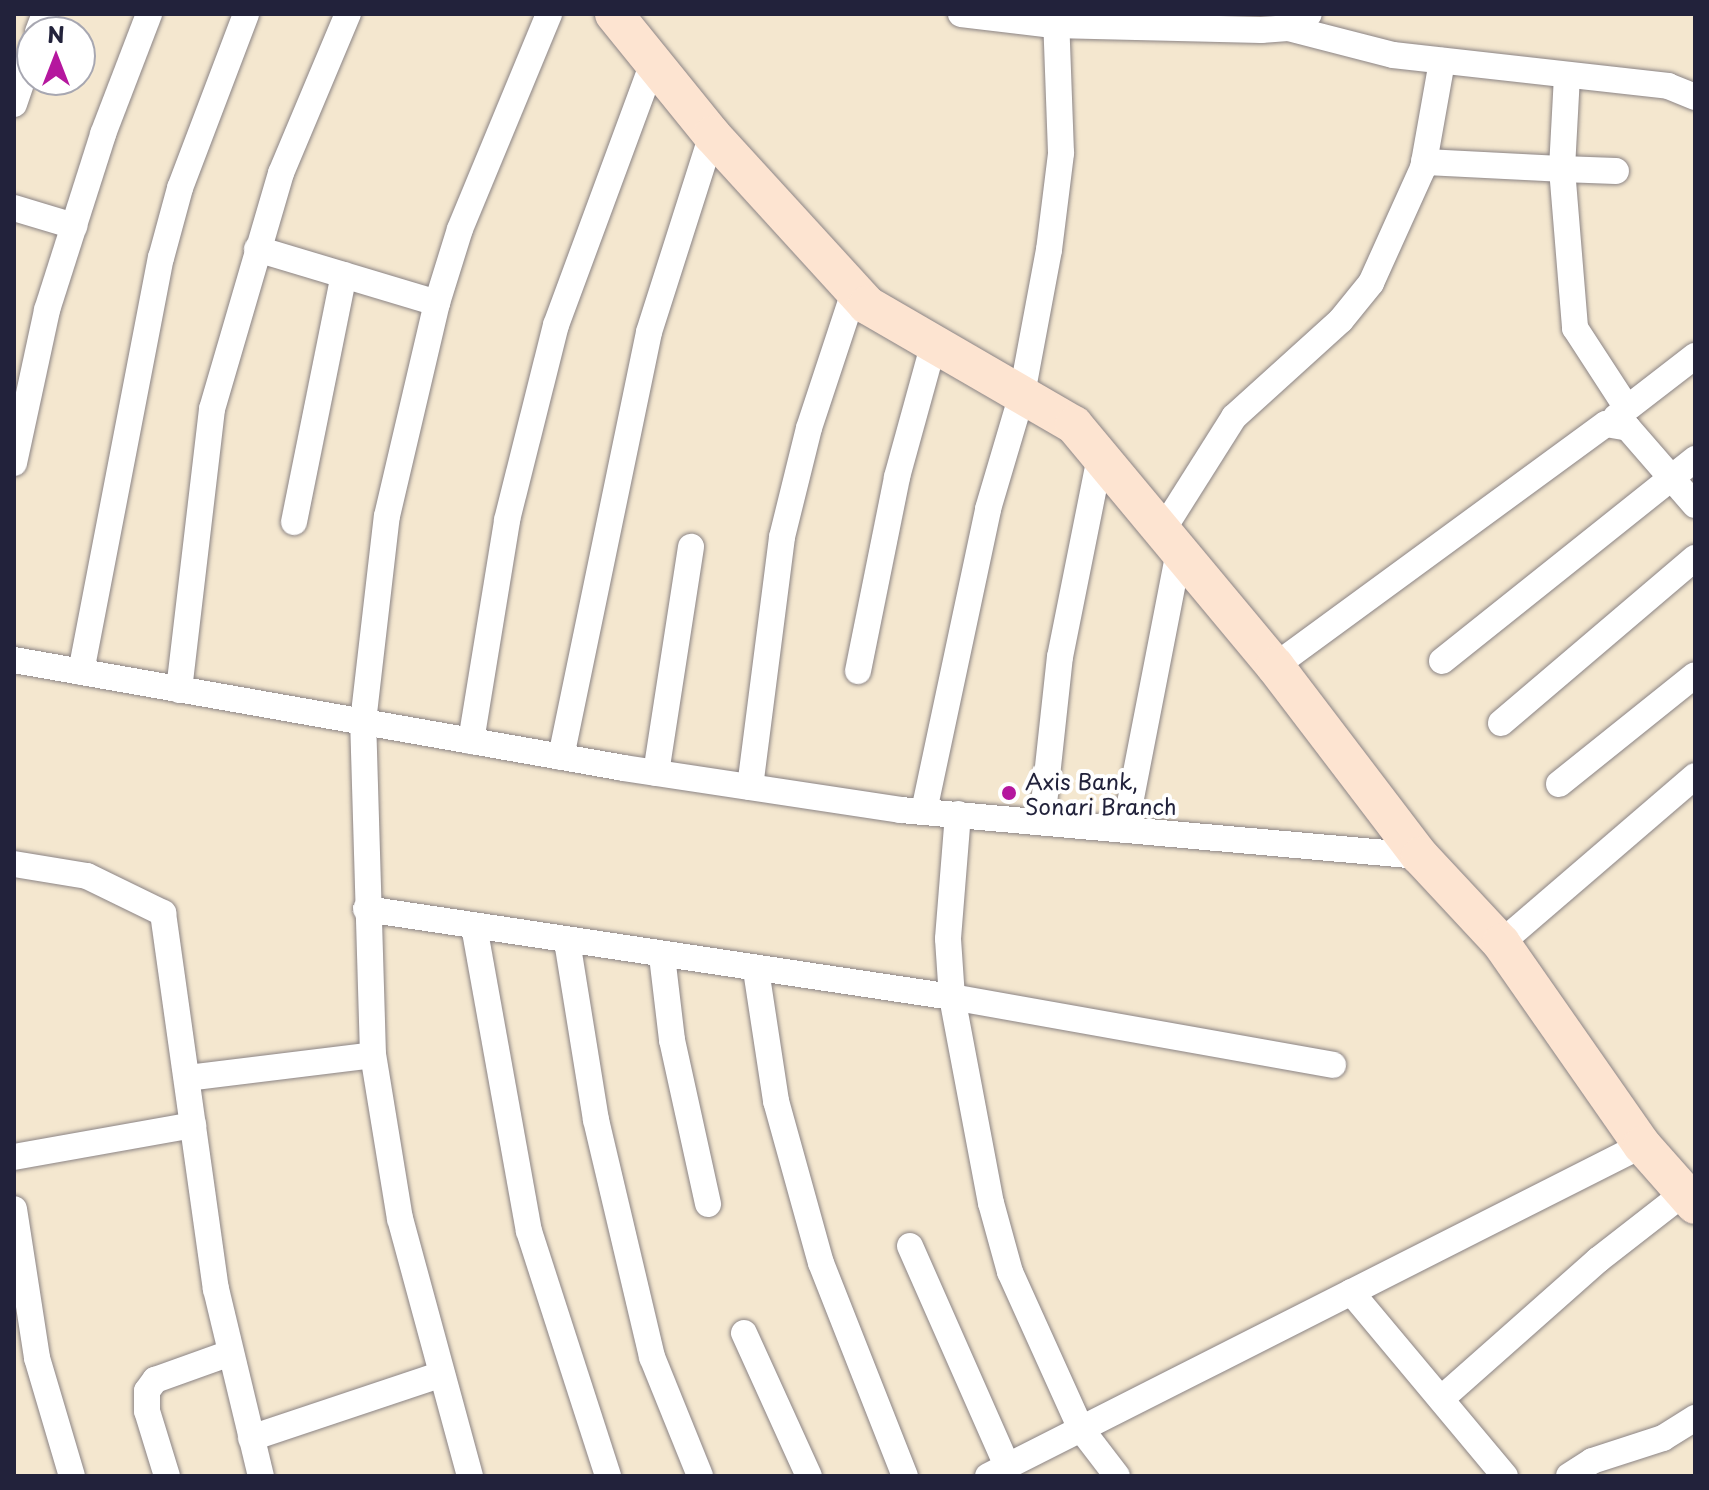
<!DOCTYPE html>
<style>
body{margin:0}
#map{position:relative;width:1709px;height:1490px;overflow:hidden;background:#f4e7cf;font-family:"Playpen Sans",sans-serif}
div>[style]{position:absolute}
.roads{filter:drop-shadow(0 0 2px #8b8485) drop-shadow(0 0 2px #8b8485)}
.minor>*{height:26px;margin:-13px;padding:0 13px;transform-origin:13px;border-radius:13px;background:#fff}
.secondary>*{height:38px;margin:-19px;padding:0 19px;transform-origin:19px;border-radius:19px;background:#fde4d1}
.dots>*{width:22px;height:22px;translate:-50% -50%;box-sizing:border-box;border:4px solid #fff;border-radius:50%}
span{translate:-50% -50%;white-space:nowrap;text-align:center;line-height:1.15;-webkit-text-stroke:8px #fff;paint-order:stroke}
.poi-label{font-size:22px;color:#22223b}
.left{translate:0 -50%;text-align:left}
.frame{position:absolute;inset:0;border:16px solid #22223b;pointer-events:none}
.north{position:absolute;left:16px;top:16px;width:80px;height:80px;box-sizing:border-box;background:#fff;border:2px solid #a7a7b1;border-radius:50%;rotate:0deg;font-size:22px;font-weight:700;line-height:32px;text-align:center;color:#22223b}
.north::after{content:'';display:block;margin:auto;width:28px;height:36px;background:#b5179e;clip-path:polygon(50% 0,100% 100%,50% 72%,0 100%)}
</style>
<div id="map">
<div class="roads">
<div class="minor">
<i style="left:961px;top:14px;width:93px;rotate:6.8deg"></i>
<i style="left:1053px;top:25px;width:208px;rotate:1.4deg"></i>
<i style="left:1261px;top:30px;width:27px;rotate:-4deg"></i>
<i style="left:1288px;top:28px;width:25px;rotate:-34deg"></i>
<i style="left:1288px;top:28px;width:108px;rotate:14.4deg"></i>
<i style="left:1393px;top:55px;width:277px;rotate:6.4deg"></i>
<i style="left:1668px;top:86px;width:29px;rotate:22deg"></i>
<i style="left:38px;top:32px;width:19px;rotate:-69deg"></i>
<i style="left:1567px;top:76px;width:93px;rotate:93.1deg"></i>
<i style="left:1562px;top:169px;width:54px;rotate:2.1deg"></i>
<i style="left:14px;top:104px;width:56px;rotate:-71.2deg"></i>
<i style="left:1424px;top:162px;width:138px;rotate:2.9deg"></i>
<i style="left:1562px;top:169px;width:160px;rotate:85.3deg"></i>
<i style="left:1575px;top:328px;width:95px;rotate:57deg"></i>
<i style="left:14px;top:208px;width:63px;rotate:16.7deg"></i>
<i style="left:257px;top:249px;width:188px;rotate:16.7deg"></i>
<i style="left:1616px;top:417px;width:100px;rotate:-37.7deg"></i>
<i style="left:14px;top:463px;width:157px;rotate:-77.8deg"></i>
<i style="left:47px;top:310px;width:185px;rotate:-72.3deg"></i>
<i style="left:103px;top:134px;width:129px;rotate:-69deg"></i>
<i style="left:294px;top:522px;width:252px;rotate:-78.6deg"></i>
<i style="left:1162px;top:531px;width:135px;rotate:-57.7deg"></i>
<i style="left:1234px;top:417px;width:144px;rotate:-42.2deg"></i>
<i style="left:1341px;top:320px;width:48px;rotate:-51deg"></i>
<i style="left:1371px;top:283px;width:126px;rotate:-65.7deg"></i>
<i style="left:1423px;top:168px;width:109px;rotate:-79.9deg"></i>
<i style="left:14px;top:660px;width:619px;rotate:10.04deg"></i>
<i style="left:624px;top:768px;width:280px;rotate:8.6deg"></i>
<i style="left:901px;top:810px;width:521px;rotate:5.07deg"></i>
<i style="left:1442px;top:661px;width:324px;rotate:-38.6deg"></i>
<i style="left:1275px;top:666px;width:410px;rotate:-36.2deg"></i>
<i style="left:1606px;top:424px;width:22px;rotate:10deg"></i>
<i style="left:1628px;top:428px;width:102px;rotate:49deg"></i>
<i style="left:858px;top:671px;width:198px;rotate:-78.6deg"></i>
<i style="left:897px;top:477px;width:136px;rotate:-74.6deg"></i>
<i style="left:81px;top:672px;width:422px;rotate:-79.1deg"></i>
<i style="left:161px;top:258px;width:73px;rotate:-74.8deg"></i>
<i style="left:180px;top:188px;width:186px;rotate:-69.2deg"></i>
<i style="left:179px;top:690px;width:283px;rotate:-83.3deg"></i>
<i style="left:212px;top:409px;width:246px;rotate:-73.7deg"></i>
<i style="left:281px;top:173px;width:173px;rotate:-67.2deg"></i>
<i style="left:1501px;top:723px;width:255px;rotate:-40.4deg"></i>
<i style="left:471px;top:741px;width:224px;rotate:-80.7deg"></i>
<i style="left:507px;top:520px;width:201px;rotate:-75.9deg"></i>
<i style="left:556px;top:325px;width:279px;rotate:-69.7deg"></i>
<i style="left:561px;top:757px;width:434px;rotate:-78.3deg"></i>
<i style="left:649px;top:332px;width:207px;rotate:-72.3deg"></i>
<i style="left:656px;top:773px;width:229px;rotate:-81.2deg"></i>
<i style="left:1559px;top:784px;width:174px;rotate:-38.7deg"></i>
<i style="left:750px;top:787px;width:252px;rotate:-82.7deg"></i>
<i style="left:782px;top:537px;width:112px;rotate:-76.1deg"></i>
<i style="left:809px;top:428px;width:143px;rotate:-71.7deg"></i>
<i style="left:924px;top:811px;width:309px;rotate:-78deg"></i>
<i style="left:988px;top:509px;width:120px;rotate:-73.5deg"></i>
<i style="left:1022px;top:394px;width:147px;rotate:-79.4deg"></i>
<i style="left:1049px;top:250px;width:98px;rotate:-82.9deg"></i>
<i style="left:1061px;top:153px;width:139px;rotate:-92.1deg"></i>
<i style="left:958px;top:814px;width:125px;rotate:94.6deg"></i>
<i style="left:948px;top:939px;width:58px;rotate:86.1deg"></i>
<i style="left:952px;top:997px;width:210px;rotate:79.3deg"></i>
<i style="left:991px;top:1203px;width:72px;rotate:74.6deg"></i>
<i style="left:1010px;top:1272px;width:172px;rotate:65.7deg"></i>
<i style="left:1081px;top:1429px;width:59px;rotate:52.5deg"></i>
<i style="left:1042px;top:822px;width:166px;rotate:-83.8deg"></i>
<i style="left:1060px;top:657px;width:205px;rotate:-78.7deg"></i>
<i style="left:1125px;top:829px;width:283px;rotate:-79deg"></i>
<i style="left:14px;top:864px;width:74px;rotate:9.3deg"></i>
<i style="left:87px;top:876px;width:85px;rotate:26deg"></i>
<i style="left:163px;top:913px;width:380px;rotate:82deg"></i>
<i style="left:216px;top:1289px;width:192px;rotate:76.5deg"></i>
<i style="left:366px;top:909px;width:593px;rotate:8.54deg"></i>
<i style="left:952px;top:997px;width:387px;rotate:10.1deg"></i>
<i style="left:474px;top:926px;width:310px;rotate:79.8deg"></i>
<i style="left:529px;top:1231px;width:257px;rotate:72.1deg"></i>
<i style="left:567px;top:941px;width:181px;rotate:80.8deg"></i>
<i style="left:596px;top:1120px;width:244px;rotate:76.7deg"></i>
<i style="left:652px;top:1357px;width:128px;rotate:68deg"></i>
<i style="left:1501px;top:943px;width:256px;rotate:-40.7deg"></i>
<i style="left:662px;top:956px;width:85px;rotate:83.2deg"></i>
<i style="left:672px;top:1040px;width:168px;rotate:77.6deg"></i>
<i style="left:756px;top:970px;width:133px;rotate:81.3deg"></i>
<i style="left:776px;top:1101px;width:168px;rotate:74.5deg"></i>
<i style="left:821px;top:1263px;width:229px;rotate:68.5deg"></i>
<i style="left:187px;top:1078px;width:187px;rotate:-7deg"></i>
<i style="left:14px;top:1157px;width:182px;rotate:-10.1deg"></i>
<i style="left:14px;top:1209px;width:151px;rotate:81.2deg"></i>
<i style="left:37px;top:1358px;width:123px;rotate:73.5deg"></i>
<i style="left:910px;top:1246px;width:240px;rotate:66.2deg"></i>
<i style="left:1351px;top:1292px;width:240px;rotate:50.1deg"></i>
<i style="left:744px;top:1333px;width:157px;rotate:65.6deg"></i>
<i style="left:1441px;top:1399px;width:210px;rotate:-41.5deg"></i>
<i style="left:1598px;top:1260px;width:109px;rotate:-37.9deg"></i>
<i style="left:251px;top:1438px;width:201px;rotate:-18.5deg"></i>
<i style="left:167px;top:1476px;width:68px;rotate:-107.1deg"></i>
<i style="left:147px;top:1411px;width:20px;rotate:-90deg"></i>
<i style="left:147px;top:1391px;width:14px;rotate:-54deg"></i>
<i style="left:155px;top:1380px;width:80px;rotate:-19.8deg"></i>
<i style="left:470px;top:1476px;width:266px;rotate:-105.2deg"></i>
<i style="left:400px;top:1219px;width:166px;rotate:-99.3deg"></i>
<i style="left:373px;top:1055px;width:333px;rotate:-91.7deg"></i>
<i style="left:363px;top:722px;width:207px;rotate:-83.4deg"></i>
<i style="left:387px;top:516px;width:219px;rotate:-76.8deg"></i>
<i style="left:437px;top:303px;width:77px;rotate:-72.7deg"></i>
<i style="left:460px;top:229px;width:233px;rotate:-67.5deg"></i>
<i style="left:988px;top:1476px;width:733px;rotate:-26.84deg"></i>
<i style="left:1569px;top:1476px;width:27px;rotate:-33deg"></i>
<i style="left:1592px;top:1461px;width:75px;rotate:-17.9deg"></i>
<i style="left:1663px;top:1438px;width:38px;rotate:-32deg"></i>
</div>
<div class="secondary">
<i style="left:614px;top:14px;width:156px;rotate:51deg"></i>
<i style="left:712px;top:135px;width:230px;rotate:47.6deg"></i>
<i style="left:867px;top:305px;width:239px;rotate:30.1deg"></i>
<i style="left:1074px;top:425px;width:314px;rotate:50.2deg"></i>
<i style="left:1275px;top:666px;width:239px;rotate:52.7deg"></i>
<i style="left:1420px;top:856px;width:119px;rotate:47deg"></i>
<i style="left:1501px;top:943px;width:246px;rotate:55.1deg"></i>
<i style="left:1642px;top:1145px;width:80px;rotate:48.5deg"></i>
</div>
</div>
<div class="dots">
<i style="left:1009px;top:793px;background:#b5179e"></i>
</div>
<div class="poi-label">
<span class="left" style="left:1025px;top:793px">Axis Bank,<br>Sonari Branch</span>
</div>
<div class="frame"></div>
<div class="north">N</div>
</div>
